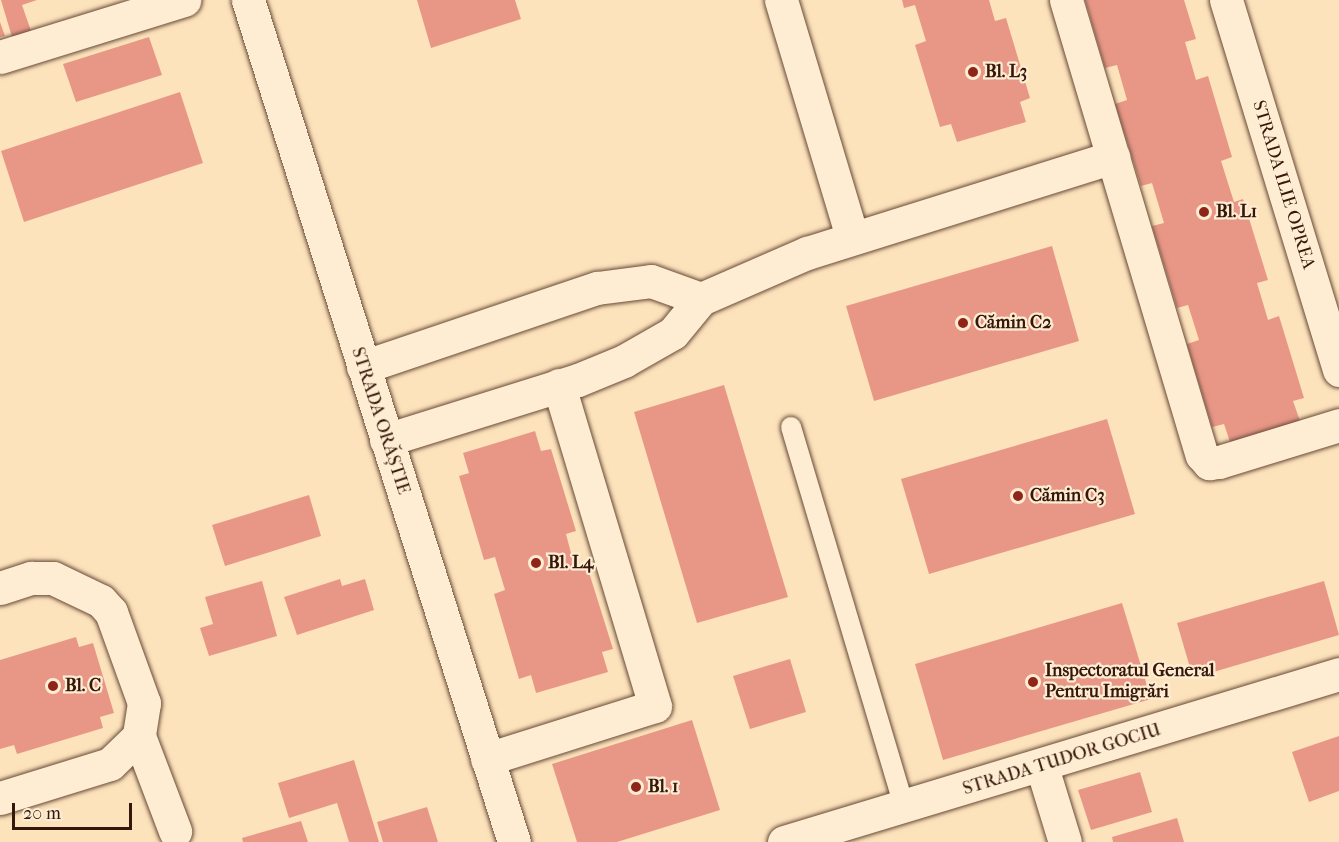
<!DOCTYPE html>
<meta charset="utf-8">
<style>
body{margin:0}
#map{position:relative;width:1339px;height:842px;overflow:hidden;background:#fde3bc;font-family:"IM FELL French Canon",serif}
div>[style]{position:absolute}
.building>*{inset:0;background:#e89787}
.roads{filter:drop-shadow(0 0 2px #684a37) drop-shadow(0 0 2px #684a37)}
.lane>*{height:20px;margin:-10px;padding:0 10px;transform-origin:10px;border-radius:10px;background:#feedd3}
.street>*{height:33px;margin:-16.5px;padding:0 16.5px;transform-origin:16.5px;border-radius:16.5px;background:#feedd3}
.dots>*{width:16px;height:16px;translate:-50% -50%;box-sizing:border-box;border:3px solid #feedd3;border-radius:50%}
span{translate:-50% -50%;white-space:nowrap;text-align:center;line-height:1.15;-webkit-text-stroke:4.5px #feedd3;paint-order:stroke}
.poi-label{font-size:18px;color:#36170b;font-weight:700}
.left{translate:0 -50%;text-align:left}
.street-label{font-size:18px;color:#36170b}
.scale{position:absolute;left:12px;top:803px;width:120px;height:27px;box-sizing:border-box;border:3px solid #36170b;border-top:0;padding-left:8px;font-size:18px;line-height:21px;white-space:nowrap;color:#36170b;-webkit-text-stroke:4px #feedd3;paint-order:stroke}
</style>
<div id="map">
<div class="building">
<i style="clip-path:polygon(1px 0,37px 0,22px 5px,31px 31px,12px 37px)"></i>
<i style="clip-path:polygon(417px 0,515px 0,521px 19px,431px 48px)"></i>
<i style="clip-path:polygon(902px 0,989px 0,995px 21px,1006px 18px,1030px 98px,1020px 102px,1026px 122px,957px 142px,951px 124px,940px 127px,915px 45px,926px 41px,915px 5px,904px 8px)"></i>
<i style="clip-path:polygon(1085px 0,1184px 0,1196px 39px,1185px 42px,1196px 80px,1208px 76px,1232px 157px,1221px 161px,1234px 202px,1243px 199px,1268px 280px,1257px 283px,1263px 303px,1268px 320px,1279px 316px,1304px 398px,1293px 401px,1300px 421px,1230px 442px,1224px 424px,1212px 427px,1187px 344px,1199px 340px,1188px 305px,1177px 308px,1152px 226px,1164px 223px,1152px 183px,1141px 186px,1115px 104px,1127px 100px,1117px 65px,1105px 68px)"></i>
<i style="clip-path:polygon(0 22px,5px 36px,0 37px)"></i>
<i style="clip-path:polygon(149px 37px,162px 75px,76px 102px,63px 64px)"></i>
<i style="clip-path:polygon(180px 92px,203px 163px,24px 222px,1px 151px)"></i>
<i style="clip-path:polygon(1052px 246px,1079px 341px,874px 401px,846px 306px)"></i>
<i style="clip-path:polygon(724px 385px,788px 597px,697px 623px,634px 412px)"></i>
<i style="clip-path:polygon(1107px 419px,1135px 514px,929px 574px,901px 479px)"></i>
<i style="clip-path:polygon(535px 431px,541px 451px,551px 449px,576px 531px,566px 534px,571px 553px,576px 569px,587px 566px,613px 649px,602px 652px,608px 672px,536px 693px,531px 675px,519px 679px,494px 594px,505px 590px,495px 557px,484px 560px,459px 476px,469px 473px,463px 453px)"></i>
<i style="clip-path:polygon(309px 495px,321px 536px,225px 566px,212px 525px)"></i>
<i style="clip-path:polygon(340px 579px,342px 586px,365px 579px,374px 610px,297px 635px,284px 597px)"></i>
<i style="clip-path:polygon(262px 581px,277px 636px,209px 656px,200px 628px,213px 624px,205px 597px)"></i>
<i style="clip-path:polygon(1324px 581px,1339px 635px,1193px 678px,1177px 623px)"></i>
<i style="clip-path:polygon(1122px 603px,1151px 699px,943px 760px,915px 664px)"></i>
<i style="clip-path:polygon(76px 637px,79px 647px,93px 643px,114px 713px,100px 717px,103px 728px,17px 754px,14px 745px,0 749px,0 660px)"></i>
<i style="clip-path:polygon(790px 659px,806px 712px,750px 729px,733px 676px)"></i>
<i style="clip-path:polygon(692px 720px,720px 810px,617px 842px,577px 842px,552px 764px)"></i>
<i style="clip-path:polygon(1339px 736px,1339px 791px,1309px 802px,1292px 752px)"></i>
<i style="clip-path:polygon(354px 760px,379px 842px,349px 842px,337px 803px,289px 818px,278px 783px)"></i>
<i style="clip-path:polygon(1140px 772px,1152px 812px,1091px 830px,1078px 790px)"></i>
<i style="clip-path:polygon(427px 807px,438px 842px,383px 842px,377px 822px)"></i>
<i style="clip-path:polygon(1177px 818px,1184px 842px,1113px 842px,1112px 837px)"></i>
<i style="clip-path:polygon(301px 821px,308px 842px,243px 842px,242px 838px)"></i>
</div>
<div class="roads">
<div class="lane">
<i style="left:791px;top:427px;width:395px;rotate:73.4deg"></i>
</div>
<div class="street">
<i style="left:248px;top:0;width:883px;rotate:72.47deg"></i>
<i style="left:781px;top:0;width:246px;rotate:73.3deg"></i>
<i style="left:1066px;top:0;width:475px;rotate:73.4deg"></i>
<i style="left:1202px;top:455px;width:11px;rotate:49deg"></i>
<i style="left:1209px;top:463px;width:10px;rotate:-6deg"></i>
<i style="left:1219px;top:462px;width:126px;rotate:-17.1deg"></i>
<i style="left:1226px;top:0;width:387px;rotate:73deg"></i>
<i style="left:0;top:57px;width:193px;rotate:-17.2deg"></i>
<i style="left:363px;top:367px;width:247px;rotate:-18.7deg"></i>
<i style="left:597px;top:288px;width:54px;rotate:-7.4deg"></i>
<i style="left:651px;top:281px;width:53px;rotate:19.8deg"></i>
<i style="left:386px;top:440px;width:201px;rotate:-17.4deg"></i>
<i style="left:578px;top:380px;width:50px;rotate:-22.4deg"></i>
<i style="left:624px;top:361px;width:56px;rotate:-29.7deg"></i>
<i style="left:673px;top:333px;width:44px;rotate:-50.5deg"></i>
<i style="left:701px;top:299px;width:116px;rotate:-23.5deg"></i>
<i style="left:807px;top:253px;width:321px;rotate:-17.4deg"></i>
<i style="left:0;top:588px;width:33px;rotate:-18deg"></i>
<i style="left:31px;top:578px;width:22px"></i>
<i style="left:53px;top:578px;width:53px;rotate:25.6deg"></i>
<i style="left:101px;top:601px;width:15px;rotate:48deg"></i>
<i style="left:111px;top:612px;width:97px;rotate:70.1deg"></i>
<i style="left:144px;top:703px;width:33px;rotate:99deg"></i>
<i style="left:139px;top:736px;width:40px;rotate:136deg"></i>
<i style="left:110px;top:764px;width:115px;rotate:162.8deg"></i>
<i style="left:139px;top:736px;width:102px;rotate:69.2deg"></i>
<i style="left:487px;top:759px;width:176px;rotate:-17.5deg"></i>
<i style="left:655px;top:706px;width:335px;rotate:-106.7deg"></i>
<i style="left:1042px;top:767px;width:78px;rotate:73deg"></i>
<i style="left:784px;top:842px;width:580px;rotate:-16.84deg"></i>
</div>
</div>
<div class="dots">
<i style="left:973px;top:72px;background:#8f2418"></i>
<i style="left:1204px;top:212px;background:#8f2418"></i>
<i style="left:963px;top:323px;background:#8f2418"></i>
<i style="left:1018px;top:496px;background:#8f2418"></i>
<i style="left:536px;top:563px;background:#8f2418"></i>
<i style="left:1033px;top:682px;background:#8f2418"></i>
<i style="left:53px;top:686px;background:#8f2418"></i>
<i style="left:636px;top:787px;background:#8f2418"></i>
</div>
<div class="poi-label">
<span class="left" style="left:985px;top:72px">Bl. L3</span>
<span class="left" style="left:1216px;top:212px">Bl. L1</span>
<span class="left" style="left:975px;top:323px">Cămin C2</span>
<span class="left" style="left:1030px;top:496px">Cămin C3</span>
<span class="left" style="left:548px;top:563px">Bl. L4</span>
<span class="left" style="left:1045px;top:682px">Inspectoratul General<br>Pentru Imigrări</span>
<span class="left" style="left:65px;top:686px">Bl. C</span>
<span class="left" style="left:648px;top:787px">Bl. 1</span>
</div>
<div class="street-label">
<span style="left:1283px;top:185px;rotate:73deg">STRADA ILIE OPREA</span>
<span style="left:380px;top:421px;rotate:72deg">STRADA ORĂȘTIE</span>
<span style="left:1062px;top:760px;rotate:-17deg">STRADA TUDOR GOCIU</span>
</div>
<div class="scale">20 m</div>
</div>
